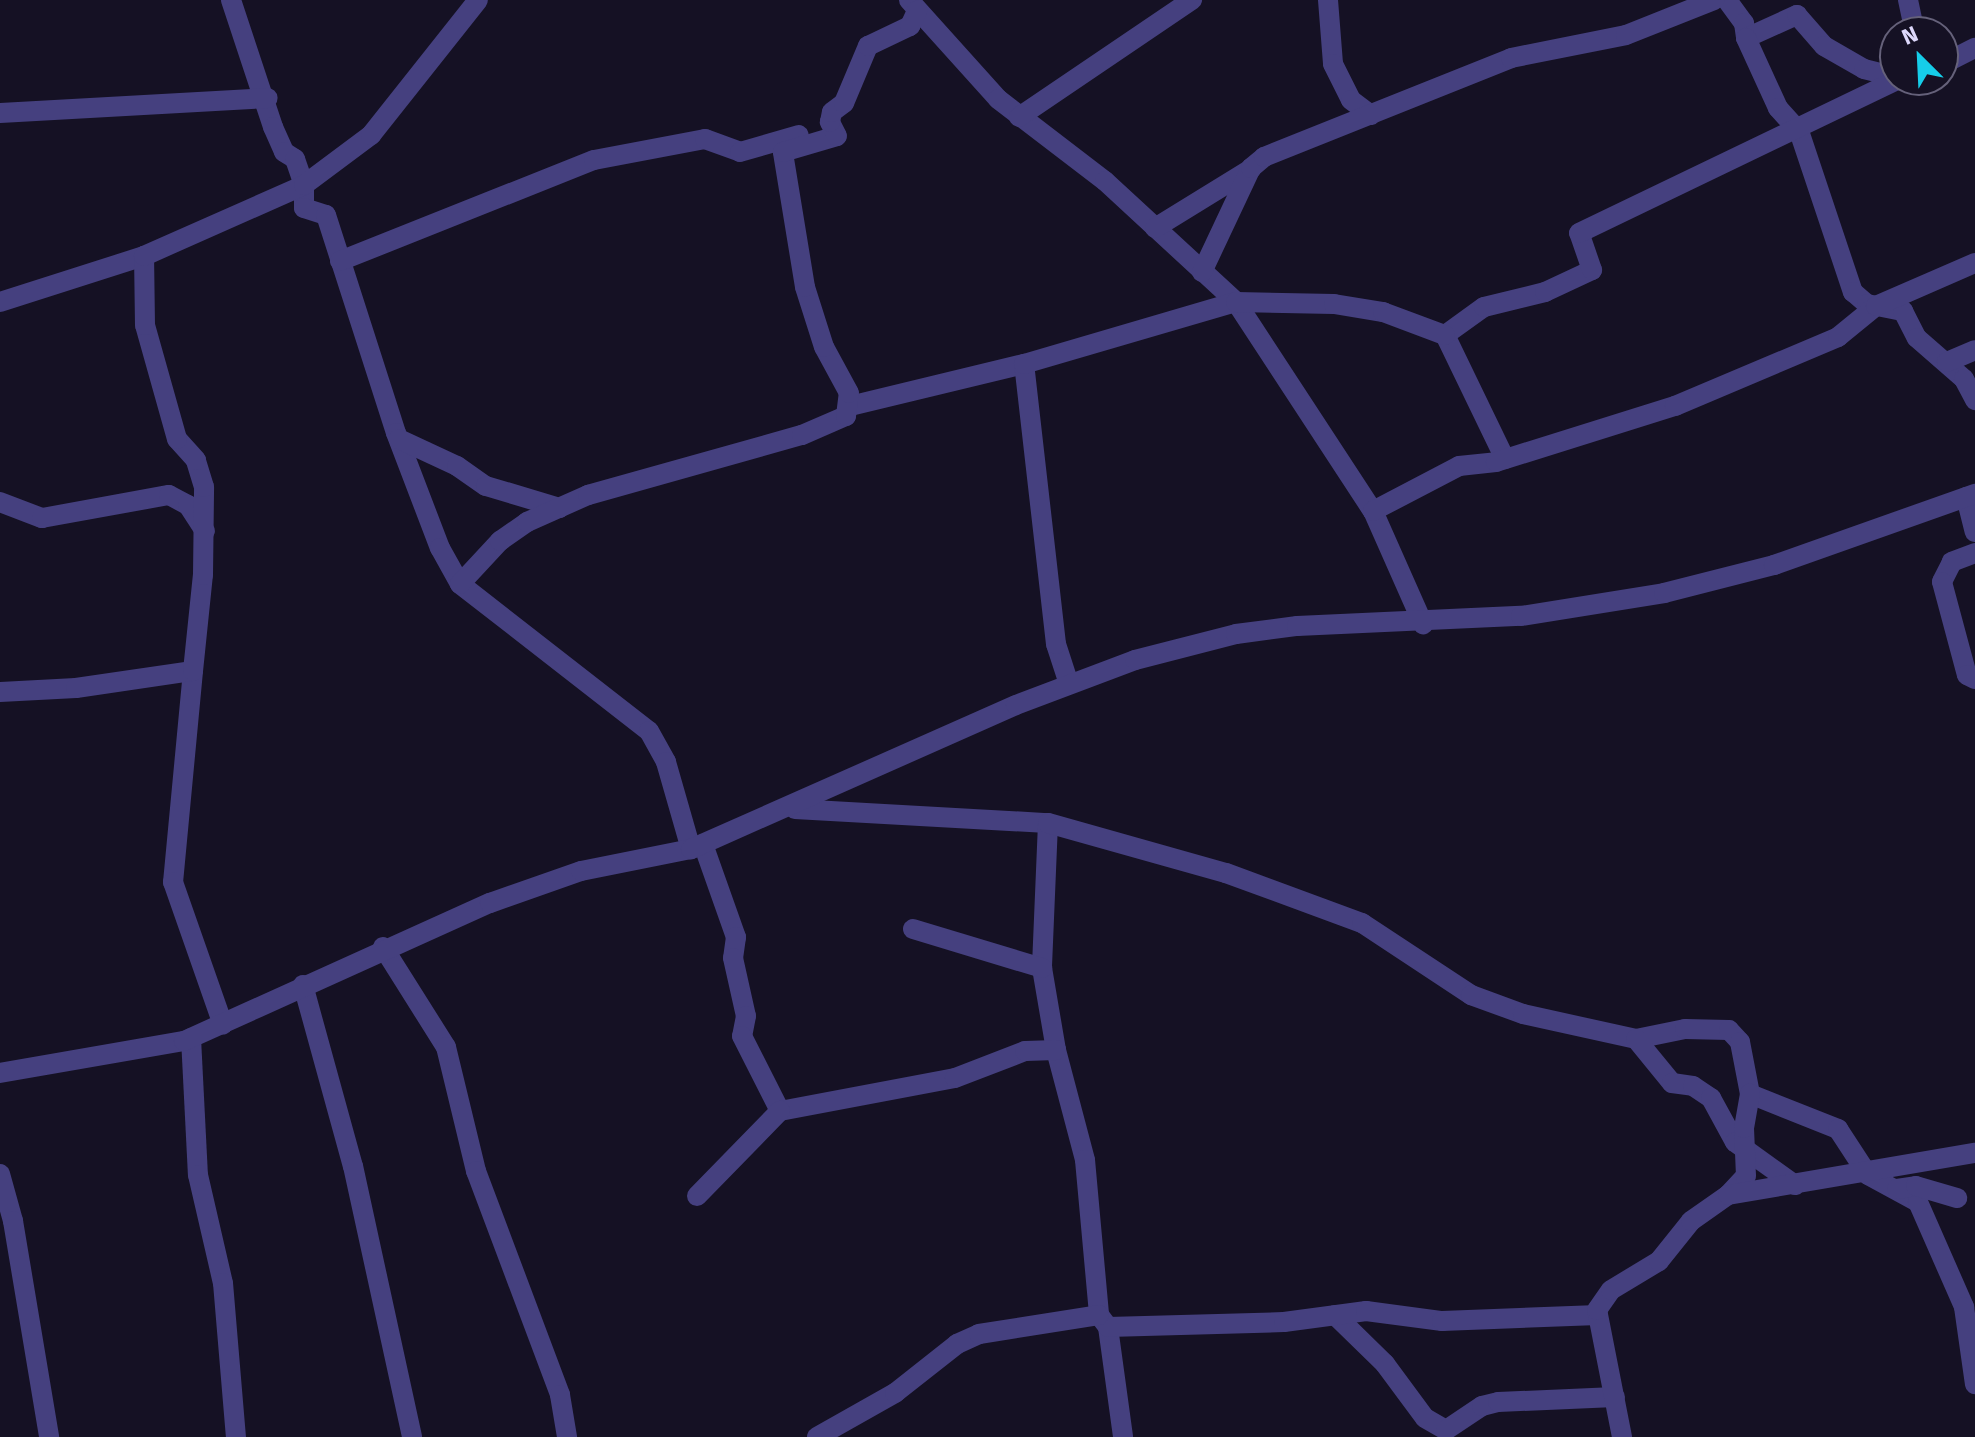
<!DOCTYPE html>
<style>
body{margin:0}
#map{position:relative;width:1975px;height:1437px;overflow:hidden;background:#151124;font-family:"Fira Sans",sans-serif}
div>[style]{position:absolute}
.minor>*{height:20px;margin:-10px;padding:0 10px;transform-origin:10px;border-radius:10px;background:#45407f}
span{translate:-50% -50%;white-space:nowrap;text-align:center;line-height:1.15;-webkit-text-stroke:6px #151124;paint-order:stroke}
.north{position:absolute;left:1879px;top:16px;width:80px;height:80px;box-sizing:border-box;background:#151124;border:2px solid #65617a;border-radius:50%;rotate:336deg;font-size:22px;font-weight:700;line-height:32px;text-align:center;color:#ddd8fb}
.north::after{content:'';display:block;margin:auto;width:28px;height:36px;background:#16cde9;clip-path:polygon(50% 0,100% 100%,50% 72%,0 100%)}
</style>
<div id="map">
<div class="minor">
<i style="left:231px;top:0;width:134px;rotate:71.7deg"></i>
<i style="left:273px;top:127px;width:27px;rotate:66deg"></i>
<i style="left:284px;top:152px;width:13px;rotate:32deg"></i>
<i style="left:295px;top:159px;width:28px;rotate:71deg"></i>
<i style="left:304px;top:185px;width:23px;rotate:90deg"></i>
<i style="left:304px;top:208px;width:23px;rotate:18deg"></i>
<i style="left:326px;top:215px;width:229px;rotate:72.2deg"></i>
<i style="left:396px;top:433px;width:123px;rotate:69.1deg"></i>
<i style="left:440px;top:548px;width:41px;rotate:60.9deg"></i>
<i style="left:460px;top:584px;width:239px;rotate:37.9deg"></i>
<i style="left:649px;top:731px;width:35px;rotate:61deg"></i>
<i style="left:666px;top:762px;width:91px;rotate:74deg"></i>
<i style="left:909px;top:0;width:133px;rotate:48deg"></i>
<i style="left:998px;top:99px;width:135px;rotate:37.5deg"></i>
<i style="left:1105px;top:181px;width:178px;rotate:42.7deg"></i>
<i style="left:1236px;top:302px;width:250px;rotate:56.8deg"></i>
<i style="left:1373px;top:511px;width:124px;rotate:66.1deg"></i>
<i style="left:1328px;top:0;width:64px;rotate:85.5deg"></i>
<i style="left:1333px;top:64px;width:40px;rotate:63.4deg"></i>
<i style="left:1351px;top:100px;width:25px;rotate:37deg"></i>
<i style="left:1727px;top:0;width:29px;rotate:54deg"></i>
<i style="left:1744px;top:23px;width:15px;rotate:82deg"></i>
<i style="left:1746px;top:38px;width:56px;rotate:-24.3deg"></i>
<i style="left:1797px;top:15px;width:41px;rotate:48.9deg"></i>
<i style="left:1824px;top:46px;width:46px;rotate:29.9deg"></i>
<i style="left:1864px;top:69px;width:32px;rotate:14deg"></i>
<i style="left:1908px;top:0;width:33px;rotate:78deg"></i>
<i style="left:1746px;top:38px;width:77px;rotate:65.4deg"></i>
<i style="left:1778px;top:108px;width:31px;rotate:48deg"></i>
<i style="left:1799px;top:131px;width:170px;rotate:71.5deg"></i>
<i style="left:1853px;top:292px;width:18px;rotate:41deg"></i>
<i style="left:1867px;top:304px;width:37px;rotate:11deg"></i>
<i style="left:1903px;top:311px;width:30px;rotate:63deg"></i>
<i style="left:1917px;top:338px;width:62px;rotate:41.1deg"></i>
<i style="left:1964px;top:379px;width:24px;rotate:62deg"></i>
<i style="left:1943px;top:64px;width:36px;rotate:-27deg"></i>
<i style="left:0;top:113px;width:268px;rotate:-3.2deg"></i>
<i style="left:1019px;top:117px;width:209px;rotate:-34.1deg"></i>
<i style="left:1155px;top:228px;width:113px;rotate:-31.6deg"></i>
<i style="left:340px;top:261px;width:273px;rotate:-21.7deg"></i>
<i style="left:594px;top:160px;width:113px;rotate:-10.7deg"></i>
<i style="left:705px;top:139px;width:37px;rotate:20deg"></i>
<i style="left:740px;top:152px;width:61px;rotate:-16.1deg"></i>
<i style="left:1202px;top:272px;width:115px;rotate:-64.8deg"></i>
<i style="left:1251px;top:168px;width:17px;rotate:-40deg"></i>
<i style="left:1264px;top:157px;width:266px;rotate:-21.8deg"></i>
<i style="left:1511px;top:58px;width:117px;rotate:-11.3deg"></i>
<i style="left:1626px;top:35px;width:95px;rotate:-21.7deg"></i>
<i style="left:0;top:302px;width:151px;rotate:-17.7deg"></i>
<i style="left:1947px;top:362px;width:30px;rotate:-23deg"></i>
<i style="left:850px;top:406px;width:179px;rotate:-13.6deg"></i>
<i style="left:399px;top:439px;width:64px;rotate:25deg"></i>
<i style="left:457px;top:466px;width:35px;rotate:35deg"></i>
<i style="left:486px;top:486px;width:77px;rotate:16.6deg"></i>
<i style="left:1505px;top:459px;width:138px;rotate:-115.8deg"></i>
<i style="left:1445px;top:335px;width:48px;rotate:-35.7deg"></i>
<i style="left:1484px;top:307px;width:63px;rotate:-13.8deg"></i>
<i style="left:1545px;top:292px;width:52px;rotate:-25.1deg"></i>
<i style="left:1592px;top:270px;width:39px;rotate:-109deg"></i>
<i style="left:1579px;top:233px;width:353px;rotate:-25.7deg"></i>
<i style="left:1966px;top:497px;width:36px;rotate:76deg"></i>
<i style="left:0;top:502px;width:45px;rotate:20.9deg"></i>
<i style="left:42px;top:518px;width:129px;rotate:-10.3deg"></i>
<i style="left:169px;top:495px;width:21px;rotate:28deg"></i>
<i style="left:188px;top:505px;width:31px;rotate:57deg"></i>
<i style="left:1373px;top:511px;width:97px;rotate:-27.6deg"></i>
<i style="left:1459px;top:466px;width:37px;rotate:-6deg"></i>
<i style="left:1496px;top:462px;width:188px;rotate:-17.4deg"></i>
<i style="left:1675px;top:406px;width:177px;rotate:-22.9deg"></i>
<i style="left:1838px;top:337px;width:49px;rotate:-39.2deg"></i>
<i style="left:1876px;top:306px;width:108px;rotate:-23.5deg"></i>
<i style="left:1975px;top:553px;width:25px;rotate:159deg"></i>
<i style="left:1952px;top:562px;width:22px;rotate:117deg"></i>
<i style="left:1942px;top:582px;width:96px;rotate:75deg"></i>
<i style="left:1967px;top:675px;width:9px;rotate:27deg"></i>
<i style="left:460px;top:584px;width:59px;rotate:-47.1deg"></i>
<i style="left:500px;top:541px;width:33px;rotate:-35deg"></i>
<i style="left:527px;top:522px;width:67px;rotate:-23.9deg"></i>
<i style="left:588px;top:495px;width:222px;rotate:-15.7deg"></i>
<i style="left:802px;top:435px;width:48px;rotate:-23.4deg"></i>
<i style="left:846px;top:416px;width:23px;rotate:-83deg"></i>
<i style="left:849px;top:393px;width:52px;rotate:-118.5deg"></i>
<i style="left:824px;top:347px;width:63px;rotate:-107.6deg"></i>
<i style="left:805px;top:287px;width:137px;rotate:-99.3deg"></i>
<i style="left:783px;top:152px;width:56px;rotate:-16.5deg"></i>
<i style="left:837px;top:136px;width:16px;rotate:-117deg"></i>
<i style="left:830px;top:122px;width:10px;rotate:-79deg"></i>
<i style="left:832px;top:112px;width:15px;rotate:-37deg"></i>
<i style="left:844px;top:103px;width:62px;rotate:-67.2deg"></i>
<i style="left:868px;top:46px;width:47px;rotate:-25.5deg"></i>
<i style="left:910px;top:26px;width:17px;rotate:-65deg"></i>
<i style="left:193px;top:671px;width:212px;rotate:95.4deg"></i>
<i style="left:173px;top:882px;width:151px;rotate:70.7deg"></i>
<i style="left:1069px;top:684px;width:42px;rotate:-108deg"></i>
<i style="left:1056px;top:644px;width:282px;rotate:-96.5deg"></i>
<i style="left:1024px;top:364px;width:221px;rotate:-16.3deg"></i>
<i style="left:1236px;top:302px;width:98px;rotate:1.2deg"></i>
<i style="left:1334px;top:304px;width:50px;rotate:9.3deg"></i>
<i style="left:1383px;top:312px;width:66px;rotate:20.4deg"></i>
<i style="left:0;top:692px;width:76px;rotate:-3deg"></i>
<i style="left:76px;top:688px;width:118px;rotate:-8.3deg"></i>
<i style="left:193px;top:671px;width:97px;rotate:-84.1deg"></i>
<i style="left:203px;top:575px;width:88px;rotate:-89.3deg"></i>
<i style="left:204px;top:487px;width:28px;rotate:-107deg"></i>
<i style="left:196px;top:460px;width:28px;rotate:-132deg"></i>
<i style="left:177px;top:439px;width:118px;rotate:-105.7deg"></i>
<i style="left:145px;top:325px;width:69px;rotate:-90.8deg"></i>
<i style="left:144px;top:256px;width:175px;rotate:-23.9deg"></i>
<i style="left:304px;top:185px;width:84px;rotate:-36.7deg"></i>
<i style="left:371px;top:135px;width:172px;rotate:-51.6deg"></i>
<i style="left:795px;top:809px;width:253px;rotate:3.2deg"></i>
<i style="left:1048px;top:823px;width:145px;rotate:92.4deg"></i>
<i style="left:1042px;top:968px;width:83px;rotate:80.3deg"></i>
<i style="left:1056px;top:1050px;width:114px;rotate:75.2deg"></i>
<i style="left:1085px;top:1160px;width:156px;rotate:84.8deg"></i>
<i style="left:1099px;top:1315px;width:15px;rotate:53deg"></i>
<i style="left:1108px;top:1327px;width:111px;rotate:82.2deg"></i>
<i style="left:1048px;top:823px;width:185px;rotate:15.7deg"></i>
<i style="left:1226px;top:873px;width:145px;rotate:20.2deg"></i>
<i style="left:1362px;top:923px;width:131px;rotate:33.4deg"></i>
<i style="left:1471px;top:995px;width:55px;rotate:20.1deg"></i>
<i style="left:1523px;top:1014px;width:116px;rotate:12.5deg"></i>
<i style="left:1636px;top:1039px;width:50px;rotate:-11.5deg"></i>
<i style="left:1685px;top:1029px;width:44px;rotate:1.3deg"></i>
<i style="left:1729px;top:1030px;width:16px;rotate:47deg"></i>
<i style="left:1740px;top:1042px;width:53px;rotate:79.1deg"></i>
<i style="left:1750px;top:1094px;width:95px;rotate:21.7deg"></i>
<i style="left:1838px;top:1129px;width:55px;rotate:56.9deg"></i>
<i style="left:1868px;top:1175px;width:57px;rotate:28.4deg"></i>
<i style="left:1918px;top:1202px;width:115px;rotate:66.3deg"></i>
<i style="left:1964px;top:1307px;width:78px;rotate:81.9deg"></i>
<i style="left:703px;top:844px;width:99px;rotate:70.5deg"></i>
<i style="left:736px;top:937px;width:21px;rotate:98deg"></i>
<i style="left:733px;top:958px;width:59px;rotate:77.4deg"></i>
<i style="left:746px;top:1016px;width:20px;rotate:101deg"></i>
<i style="left:742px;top:1036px;width:84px;rotate:63.1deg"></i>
<i style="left:780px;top:1111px;width:178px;rotate:-10.7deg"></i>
<i style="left:955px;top:1078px;width:75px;rotate:-21.1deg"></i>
<i style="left:1025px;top:1051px;width:31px;rotate:-2deg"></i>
<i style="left:913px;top:929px;width:135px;rotate:16.8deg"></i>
<i style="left:383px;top:947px;width:118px;rotate:57.8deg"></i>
<i style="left:446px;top:1047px;width:128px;rotate:76.4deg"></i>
<i style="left:476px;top:1171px;width:239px;rotate:69.4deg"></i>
<i style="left:560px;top:1395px;width:43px;rotate:80.5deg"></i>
<i style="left:303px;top:985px;width:188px;rotate:74.6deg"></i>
<i style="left:353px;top:1166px;width:277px;rotate:77.7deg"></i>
<i style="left:191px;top:1038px;width:137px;rotate:87.1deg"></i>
<i style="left:198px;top:1175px;width:111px;rotate:77deg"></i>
<i style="left:223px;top:1283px;width:155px;rotate:85.2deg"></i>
<i style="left:1636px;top:1039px;width:57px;rotate:50.7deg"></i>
<i style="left:1672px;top:1083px;width:21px;rotate:8deg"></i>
<i style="left:1693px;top:1086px;width:22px;rotate:34deg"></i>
<i style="left:1711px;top:1098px;width:50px;rotate:61.4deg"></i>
<i style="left:1735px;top:1142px;width:74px;rotate:35.6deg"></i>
<i style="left:0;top:1073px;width:187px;rotate:-9.9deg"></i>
<i style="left:184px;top:1041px;width:336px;rotate:-24.3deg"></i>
<i style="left:490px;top:903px;width:96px;rotate:-19.4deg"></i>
<i style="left:581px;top:871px;width:112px;rotate:-11.3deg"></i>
<i style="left:691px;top:849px;width:355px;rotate:-23.9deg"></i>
<i style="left:1016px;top:705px;width:127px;rotate:-20.7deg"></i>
<i style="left:1135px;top:660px;width:104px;rotate:-14.4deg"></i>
<i style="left:1236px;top:634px;width:62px;rotate:-7.5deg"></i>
<i style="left:1297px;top:626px;width:224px;rotate:-2.6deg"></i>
<i style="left:1521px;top:616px;width:145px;rotate:-9.1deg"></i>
<i style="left:1664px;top:593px;width:114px;rotate:-14.3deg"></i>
<i style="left:1774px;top:565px;width:213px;rotate:-19.5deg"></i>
<i style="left:0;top:1174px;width:49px;rotate:74.5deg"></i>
<i style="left:13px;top:1221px;width:219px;rotate:80.5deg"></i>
<i style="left:1897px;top:1189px;width:19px;rotate:-9deg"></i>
<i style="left:1916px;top:1186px;width:43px;rotate:16.3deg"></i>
<i style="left:1728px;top:1195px;width:26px;rotate:-47deg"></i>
<i style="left:1746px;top:1176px;width:48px;rotate:-92.4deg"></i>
<i style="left:1744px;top:1128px;width:35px;rotate:-80deg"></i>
<i style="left:697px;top:1196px;width:119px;rotate:-45.7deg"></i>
<i style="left:1335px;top:1315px;width:70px;rotate:44.4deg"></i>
<i style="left:1385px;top:1364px;width:67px;rotate:53.5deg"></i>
<i style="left:1425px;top:1418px;width:24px;rotate:30deg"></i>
<i style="left:1446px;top:1430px;width:43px;rotate:-33.7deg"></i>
<i style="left:1482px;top:1406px;width:16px;rotate:-14deg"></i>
<i style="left:1498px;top:1402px;width:117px;rotate:-2.4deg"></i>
<i style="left:1108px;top:1327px;width:176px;rotate:-1.6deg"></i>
<i style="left:1284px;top:1322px;width:83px;rotate:-7.6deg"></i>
<i style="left:1366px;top:1311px;width:77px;rotate:7.5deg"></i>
<i style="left:1442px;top:1321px;width:156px;rotate:-2.2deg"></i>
<i style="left:817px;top:1437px;width:90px;rotate:-29.4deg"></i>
<i style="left:895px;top:1393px;width:79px;rotate:-38.3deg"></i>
<i style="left:957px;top:1344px;width:24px;rotate:-24deg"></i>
<i style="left:979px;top:1334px;width:121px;rotate:-9deg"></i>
<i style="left:1622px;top:1437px;width:129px;rotate:-101.1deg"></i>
<i style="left:1597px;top:1310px;width:24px;rotate:-55deg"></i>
<i style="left:1611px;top:1290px;width:56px;rotate:-31.1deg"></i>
<i style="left:1659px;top:1261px;width:51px;rotate:-51.3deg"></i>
<i style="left:1691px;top:1221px;width:45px;rotate:-35.1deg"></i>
<i style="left:1728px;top:1195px;width:251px;rotate:-9.7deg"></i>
</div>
<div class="north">N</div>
</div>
